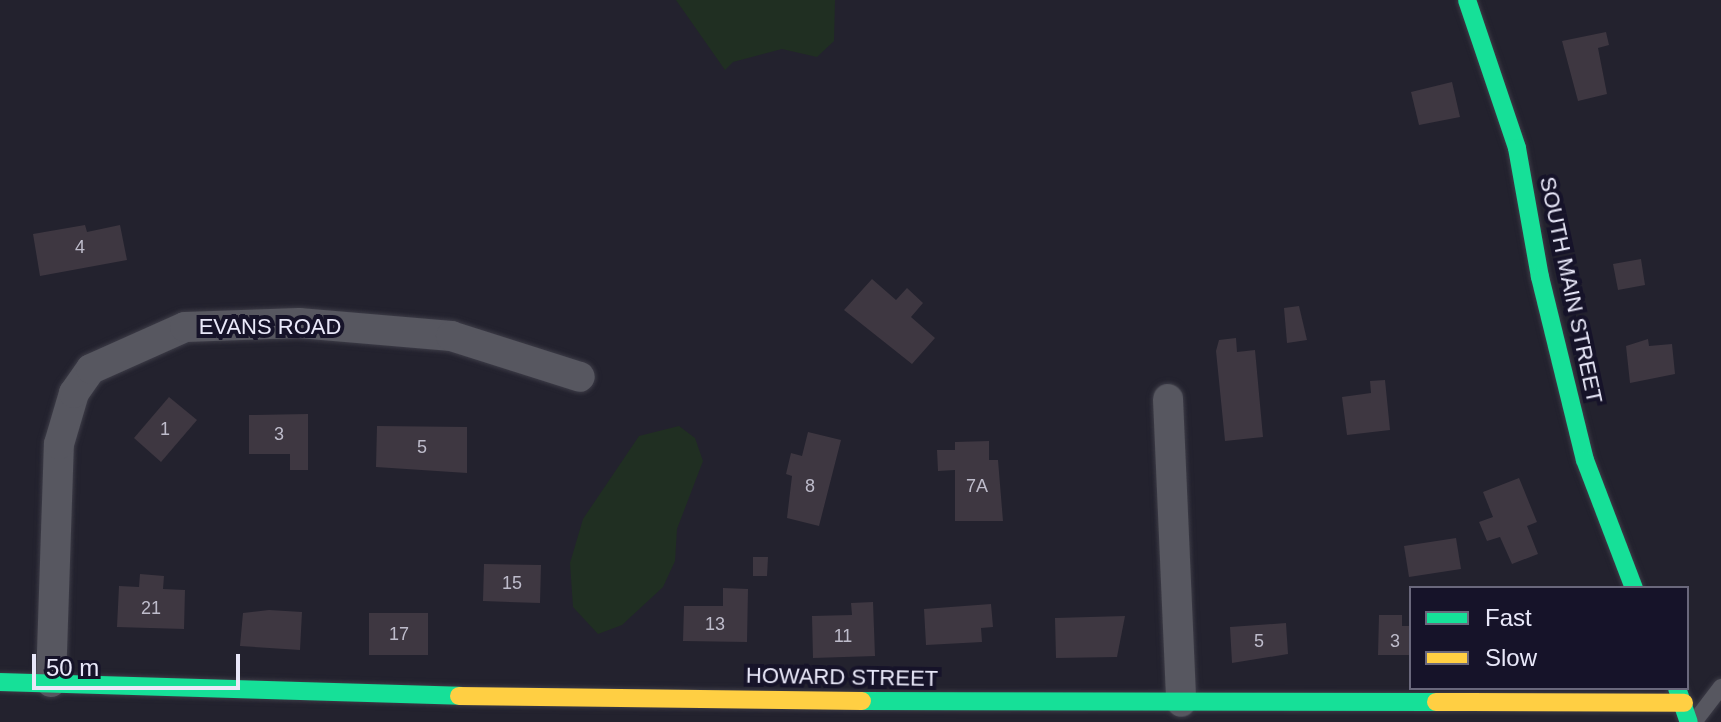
<!DOCTYPE html>
<style>
body{margin:0}
#map{position:relative;width:1721px;height:722px;overflow:hidden;background:#23222e;font-family:Helvetica,sans-serif}
div>[style]{position:absolute}
.green>*{inset:0;background:#202f22}
.building>*{inset:0;background:#3e3741}
.roads{filter:drop-shadow(0 0 2px #3d3c47) drop-shadow(0 0 2px #3d3c47)}
.lane>*{height:16px;margin:-8px;padding:0 8px;transform-origin:8px;border-radius:8px;background:#575760}
.street>*{height:30px;margin:-15px;padding:0 15px;transform-origin:15px;border-radius:15px;background:#575760}
.fast>*{height:18px;margin:-9px;padding:0 9px;transform-origin:9px;border-radius:9px;background:#16e098}
.slow>*{height:18px;margin:-9px;padding:0 9px;transform-origin:9px;border-radius:9px;background:#ffcf43}
span{translate:-50% -50%;white-space:nowrap;text-align:center;line-height:1.15;-webkit-text-stroke:8px #161329;paint-order:stroke}
.number-label{font-size:18px;color:#bebccb}
.number-label span{-webkit-text-stroke-width:0}
.street-label{font-size:22px;color:#e9e8f9}
.legend{position:absolute;left:1409px;top:586px;width:280px;height:104px;box-sizing:border-box;background:#161329;border:2px solid #6a687c;margin:0;padding:10px 14px;list-style:none;font-size:24px;color:#e9e8f9}
.legend li{display:flex;align-items:center;gap:16px;height:40px}
.legend b{width:40px;border:2px solid #6a687c}
.scale{position:absolute;left:32px;top:654px;width:208px;height:36px;box-sizing:border-box;border:4px solid #e9e8f9;border-top:0;padding-left:10px;font-size:24px;line-height:28px;white-space:nowrap;color:#e9e8f9;-webkit-text-stroke:6px #161329;paint-order:stroke}
</style>
<div id="map">
<div class="green">
<i style="clip-path:polygon(676px 0,835px 0,834px 41px,817px 57px,782px 49px,733px 62px,725px 70px)"></i>
<i style="clip-path:polygon(679px 426px,695px 438px,703px 461px,677px 529px,675px 561px,663px 587px,622px 625px,598px 634px,573px 607px,570px 563px,583px 519px,639px 436px)"></i>
</div>
<div class="building">
<i style="clip-path:polygon(1606px 32px,1609px 45px,1598px 48px,1607px 94px,1578px 101px,1562px 41px)"></i>
<i style="clip-path:polygon(1452px 82px,1460px 117px,1419px 125px,1411px 92px)"></i>
<i style="clip-path:polygon(85px 225px,87px 232px,120px 225px,127px 260px,40px 276px,33px 234px)"></i>
<i style="clip-path:polygon(1641px 259px,1645px 285px,1618px 290px,1613px 264px)"></i>
<i style="clip-path:polygon(872px 279px,896px 300px,907px 288px,923px 303px,911px 317px,935px 338px,912px 364px,844px 310px)"></i>
<i style="clip-path:polygon(1299px 306px,1307px 340px,1287px 343px,1284px 308px)"></i>
<i style="clip-path:polygon(1236px 338px,1237px 352px,1255px 350px,1263px 437px,1225px 441px,1216px 351px,1219px 340px)"></i>
<i style="clip-path:polygon(1648px 339px,1649px 346px,1672px 344px,1675px 374px,1630px 383px,1626px 346px)"></i>
<i style="clip-path:polygon(1385px 380px,1390px 430px,1347px 435px,1342px 397px,1371px 393px,1370px 381px)"></i>
<i style="clip-path:polygon(169px 397px,197px 420px,161px 462px,134px 438px)"></i>
<i style="clip-path:polygon(308px 414px,308px 470px,290px 470px,290px 454px,249px 454px,249px 415px)"></i>
<i style="clip-path:polygon(377px 426px,467px 427px,467px 473px,376px 467px)"></i>
<i style="clip-path:polygon(808px 432px,841px 440px,819px 526px,787px 518px,792px 476px,786px 474px,791px 453px,802px 456px)"></i>
<i style="clip-path:polygon(989px 441px,989px 460px,998px 460px,1003px 521px,955px 521px,955px 470px,938px 471px,937px 450px,955px 450px,955px 442px)"></i>
<i style="clip-path:polygon(1519px 478px,1537px 522px,1527px 526px,1538px 554px,1512px 564px,1500px 537px,1487px 541px,1479px 522px,1493px 517px,1483px 492px)"></i>
<i style="clip-path:polygon(1456px 538px,1461px 569px,1409px 577px,1404px 546px)"></i>
<i style="clip-path:polygon(753px 557px,768px 557px,767px 576px,753px 576px)"></i>
<i style="clip-path:polygon(484px 564px,541px 565px,540px 603px,483px 601px)"></i>
<i style="clip-path:polygon(140px 574px,164px 576px,163px 589px,185px 590px,184px 629px,117px 627px,119px 586px,139px 587px)"></i>
<i style="clip-path:polygon(723px 588px,748px 589px,747px 642px,683px 641px,684px 606px,723px 606px)"></i>
<i style="clip-path:polygon(873px 602px,875px 656px,813px 658px,812px 616px,852px 615px,851px 603px)"></i>
<i style="clip-path:polygon(991px 604px,993px 627px,981px 628px,982px 642px,926px 645px,924px 609px)"></i>
<i style="clip-path:polygon(269px 610px,302px 612px,300px 650px,240px 646px,243px 613px)"></i>
<i style="clip-path:polygon(369px 613px,428px 613px,428px 655px,369px 655px)"></i>
<i style="clip-path:polygon(1379px 615px,1402px 615px,1402px 626px,1411px 626px,1411px 655px,1378px 655px)"></i>
<i style="clip-path:polygon(1125px 616px,1117px 657px,1056px 658px,1055px 618px)"></i>
<i style="clip-path:polygon(1286px 623px,1288px 654px,1232px 663px,1230px 627px)"></i>
</div>
<div class="roads">
<div class="lane">
<i style="left:1695px;top:721px;width:43px;rotate:-52.6deg"></i>
</div>
<div class="street">
<i style="left:1168px;top:399px;width:303px;rotate:87.5deg"></i>
<i style="left:51px;top:682px;width:238px;rotate:-88.1deg"></i>
<i style="left:59px;top:444px;width:53px;rotate:-73.6deg"></i>
<i style="left:74px;top:393px;width:29px;rotate:-55deg"></i>
<i style="left:91px;top:369px;width:103px;rotate:-24.1deg"></i>
<i style="left:185px;top:327px;width:114px;rotate:-2deg"></i>
<i style="left:299px;top:323px;width:153px;rotate:4.9deg"></i>
<i style="left:451px;top:336px;width:135px;rotate:17.6deg"></i>
</div>
<div class="fast">
<i style="left:1467px;top:0;width:156px;rotate:71.3deg"></i>
<i style="left:1517px;top:148px;width:131px;rotate:79.9deg"></i>
<i style="left:1540px;top:277px;width:188px;rotate:76.2deg"></i>
<i style="left:1585px;top:460px;width:137px;rotate:69.1deg"></i>
<i style="left:0;top:682px;width:459px;rotate:1.7deg"></i>
<i style="left:1677px;top:688px;width:36px;rotate:71deg"></i>
<i style="left:862px;top:701px;width:574px;rotate:0.1deg"></i>
</div>
<div class="slow">
<i style="left:459px;top:696px;width:403px;rotate:0.7deg"></i>
<i style="left:1436px;top:702px;width:248px;rotate:0.2deg"></i>
</div>
</div>
<div class="number-label">
<span style="left:80px;top:247px">4</span>
<span style="left:165px;top:429px">1</span>
<span style="left:279px;top:434px">3</span>
<span style="left:422px;top:447px">5</span>
<span style="left:810px;top:486px">8</span>
<span style="left:977px;top:486px">7A</span>
<span style="left:512px;top:583px">15</span>
<span style="left:151px;top:608px">21</span>
<span style="left:715px;top:624px">13</span>
<span style="left:399px;top:634px">17</span>
<span style="left:843px;top:636px">11</span>
<span style="left:1259px;top:641px">5</span>
<span style="left:1395px;top:641px">3</span>
</div>
<div class="street-label">
<span style="left:1571px;top:290px;rotate:78deg">SOUTH MAIN STREET</span>
<span style="left:270px;top:327px">EVANS ROAD</span>
<span style="left:842px;top:677px;rotate:1deg">HOWARD STREET</span>
</div>
<ul class="legend">
<li><b style="height:10px;background:#16e098"></b>Fast</li>
<li><b style="height:10px;background:#ffcf43"></b>Slow</li>
</ul>
<div class="scale">50 m</div>
</div>
